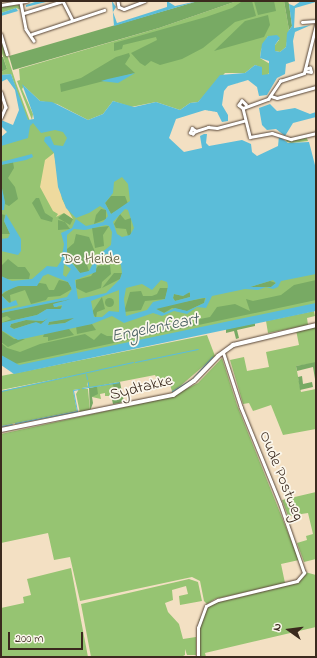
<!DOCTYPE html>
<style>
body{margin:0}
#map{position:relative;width:317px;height:658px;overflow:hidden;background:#f3e0c3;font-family:"Indie Flower",sans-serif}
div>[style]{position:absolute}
.green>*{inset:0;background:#96c472}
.forest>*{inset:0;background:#78aa64}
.round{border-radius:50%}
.sand>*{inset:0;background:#eeda9e}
.water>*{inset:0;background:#5bbdd9}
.stream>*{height:1px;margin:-0.5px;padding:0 0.5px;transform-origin:0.5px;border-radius:0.5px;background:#5bbdd9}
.roads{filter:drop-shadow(0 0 1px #574537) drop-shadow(0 0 1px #574537)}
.street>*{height:2.5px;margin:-1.25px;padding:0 1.25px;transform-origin:1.25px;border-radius:1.25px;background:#fff}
.secondary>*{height:4px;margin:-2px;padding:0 2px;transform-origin:2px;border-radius:2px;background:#fff}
span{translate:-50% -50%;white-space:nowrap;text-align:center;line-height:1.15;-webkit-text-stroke:3.5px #fbf7ec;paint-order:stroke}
.park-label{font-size:16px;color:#565837}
.street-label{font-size:16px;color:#3b2a1e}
.water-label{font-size:17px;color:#465d5f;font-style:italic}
.frame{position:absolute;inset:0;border:2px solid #3b2a1e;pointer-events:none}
.north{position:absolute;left:269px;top:610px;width:40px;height:40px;-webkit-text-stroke:3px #fbf7ec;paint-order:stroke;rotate:284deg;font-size:11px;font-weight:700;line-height:16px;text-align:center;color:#3b2a1e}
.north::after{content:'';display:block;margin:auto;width:14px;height:18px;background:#3b2a1e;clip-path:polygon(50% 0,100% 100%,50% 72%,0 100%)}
.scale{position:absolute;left:8px;top:632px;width:75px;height:18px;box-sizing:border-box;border:2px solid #3b2a1e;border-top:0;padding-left:5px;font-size:12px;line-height:14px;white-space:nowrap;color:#3b2a1e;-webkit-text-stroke:3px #fbf7ec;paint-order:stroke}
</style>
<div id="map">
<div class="green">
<i style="clip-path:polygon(237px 1px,284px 1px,289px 30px,286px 47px,280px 52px,275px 51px,275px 45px,279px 40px,268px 36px,261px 50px,260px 58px,270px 64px,271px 70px,267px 76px,262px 75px,260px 67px,255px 65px,245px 73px,225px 73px,198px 102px,190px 103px,180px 110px,156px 102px,131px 107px,113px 101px,103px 114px,88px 120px,57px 104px,40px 101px,24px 86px,22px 89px,33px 114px,32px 120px,17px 81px,20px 80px,19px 69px,159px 28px)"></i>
<i style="clip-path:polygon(19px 5px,22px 10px,16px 8px,1px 13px,1px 6px)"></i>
<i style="clip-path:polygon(1px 36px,16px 83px,30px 121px,26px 119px,11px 74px,1px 75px,1px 72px,7px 69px,1px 50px)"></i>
<i style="clip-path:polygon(53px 120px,316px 211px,316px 304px,19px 366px,10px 363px,1px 356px,1px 140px,27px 123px)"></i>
<i style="clip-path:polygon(306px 136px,308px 141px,291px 143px,284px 141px)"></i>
<i style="clip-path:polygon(314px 311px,315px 316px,307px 318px,308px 325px,268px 333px,266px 321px)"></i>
<i style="clip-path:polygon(316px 326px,316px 363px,296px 366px,301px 392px,316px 389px,316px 429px,283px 435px,271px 405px,253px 411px,249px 403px,243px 404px,230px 360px,244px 357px,247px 371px,269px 367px,266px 352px,299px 345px,296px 330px)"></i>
<i style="clip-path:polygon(207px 335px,215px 356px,178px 388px,172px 391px,168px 379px,158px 381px,155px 375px,93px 387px,89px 387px,87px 382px,88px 387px,82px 388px,88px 389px,90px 411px,80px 413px,76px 394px,79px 389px,73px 390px,77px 411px,1px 426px,1px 391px,77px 375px,1px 390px,1px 376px)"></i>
<i style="clip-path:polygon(222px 358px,237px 405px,299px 560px,281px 564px,285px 583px,215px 599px,207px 604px,204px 601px,200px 581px,192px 577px,80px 601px,70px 557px,54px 560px,48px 533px,1px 543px,1px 434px,170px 397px,198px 383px)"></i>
<i style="clip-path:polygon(112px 384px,119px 392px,119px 399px,115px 396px,105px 396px,105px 393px,100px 394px,101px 399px,92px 397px,97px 387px)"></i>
<i style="clip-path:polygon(316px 492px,316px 559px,304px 562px,297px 543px,307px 540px,306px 536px,313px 534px,308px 513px,288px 516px,282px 500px)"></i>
<i style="clip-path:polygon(71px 568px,88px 657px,2px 657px,1px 608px,24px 603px,23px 597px,31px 595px,27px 579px)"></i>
<i style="clip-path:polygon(305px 572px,316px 575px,316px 627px,205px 653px,206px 657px,198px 657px,199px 620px,211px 604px,298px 583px)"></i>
<i style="clip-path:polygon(189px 579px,198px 582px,202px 601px,180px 605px,179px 596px,188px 594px,186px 586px,172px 590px,173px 600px,165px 603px,168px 612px,179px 624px,183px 639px,196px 637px,196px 655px,187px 655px,185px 649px,185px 655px,181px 657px,91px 657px,81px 604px)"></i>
</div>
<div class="forest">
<i style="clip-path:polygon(198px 1px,237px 1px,159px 28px,13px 70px,9px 56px)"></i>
<i style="clip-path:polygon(252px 1px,256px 16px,235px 22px,203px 48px,182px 59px,160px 65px,151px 61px,145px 66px,140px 63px,131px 53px,157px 40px,156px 37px,123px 45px,122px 49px,114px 51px,114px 43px,206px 17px,232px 8px,241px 2px)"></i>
<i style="clip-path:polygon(254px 1px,274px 1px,276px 11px,258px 15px)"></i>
<i style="clip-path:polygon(284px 1px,288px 1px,289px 4px,292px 26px,289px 30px)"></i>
<i style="clip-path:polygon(268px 15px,270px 25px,264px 37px,214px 51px,245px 21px)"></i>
<i style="clip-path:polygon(129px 53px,130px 56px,125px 64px,135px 73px,61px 92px,60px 84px,81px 78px,116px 57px)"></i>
<i style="clip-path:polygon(1px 57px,3px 57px,7px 69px,1px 72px)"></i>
<i style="clip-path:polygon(13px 162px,14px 168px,8px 178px,15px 187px,18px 199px,9px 206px,5px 204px,1px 184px,1px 165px)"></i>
<i style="clip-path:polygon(111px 196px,125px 196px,128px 204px,111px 214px,105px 203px)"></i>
<i style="clip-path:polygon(36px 198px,39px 198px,45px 213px,53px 218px,52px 222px,41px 219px,32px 203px)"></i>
<i style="clip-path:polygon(101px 209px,106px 210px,106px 219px,94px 224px,96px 215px)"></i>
<i style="clip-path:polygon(64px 213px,73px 219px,70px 225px,58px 218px)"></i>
<i style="clip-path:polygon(1px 214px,5px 215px,4px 221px,10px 234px,1px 234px)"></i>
<i style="clip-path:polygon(120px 214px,125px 220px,131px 218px,131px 234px,128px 236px,126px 229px,116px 228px,114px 224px)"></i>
<i style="clip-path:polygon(58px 220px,65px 222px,70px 229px,58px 230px)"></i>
<i style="clip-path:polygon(109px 226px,103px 235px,104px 246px,95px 248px,92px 228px)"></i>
<i style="clip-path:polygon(76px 234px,89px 237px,95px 252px,87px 265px,89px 271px,84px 273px,80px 273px,67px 255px,67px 249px,74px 243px)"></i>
<i style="clip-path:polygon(8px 259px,18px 267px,25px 267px,30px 274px,29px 279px,4px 279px,1px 276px,1px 266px)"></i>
<i style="clip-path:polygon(110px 265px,111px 274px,102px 282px,101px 288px,86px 293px,76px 288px,76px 280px,91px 276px,98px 266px)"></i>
<i style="clip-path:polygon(114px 273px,122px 273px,120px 279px,102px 288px)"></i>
<i style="clip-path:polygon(59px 280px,68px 282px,72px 289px,60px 296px,48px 297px,46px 300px,31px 304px,25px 290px,10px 295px,11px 304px,1px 295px,13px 287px,40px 283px,46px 284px,49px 290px,54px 290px)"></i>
<i style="clip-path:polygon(316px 280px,316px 300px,15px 364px,1px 355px,1px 343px,7px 348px,20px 352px,40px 344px,85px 334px,94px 340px,101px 333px,107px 336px,120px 336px,150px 326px,161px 329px,179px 324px,192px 325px,200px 319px,210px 317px,217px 307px,235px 304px,250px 311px,246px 299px,253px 301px,281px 295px,294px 285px)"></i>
<i style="clip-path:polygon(270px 281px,276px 283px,271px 287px,250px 287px)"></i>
<i style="clip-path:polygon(160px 288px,168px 288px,165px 299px,145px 301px,141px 310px,124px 312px,130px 292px,141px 291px,143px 296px,152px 296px,157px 294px)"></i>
<i style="clip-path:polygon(188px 292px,191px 294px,190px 297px,175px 301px,173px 298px,174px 294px,183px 296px)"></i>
<i style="clip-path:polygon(102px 297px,105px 309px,97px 312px,96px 318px,92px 312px)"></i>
<i class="round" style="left:104.5px;top:297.5px;width:9px;height:9px"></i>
<i style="clip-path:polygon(69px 298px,70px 301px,55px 304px,55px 307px,63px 306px,60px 309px,47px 309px,37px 315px,1px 323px,11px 319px,7px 316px,1px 318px,1px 313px)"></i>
<i style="clip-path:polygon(205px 298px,204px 303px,187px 311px,172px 308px,164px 313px,156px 309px,161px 306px)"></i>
<i style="clip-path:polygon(73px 317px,74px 319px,65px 323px,48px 325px,49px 322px)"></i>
<i style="clip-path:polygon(49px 318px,41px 324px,33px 323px,14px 329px,10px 327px,11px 324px,26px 320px,43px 321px)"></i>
<i style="clip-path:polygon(255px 323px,255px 326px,237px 330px,239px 338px,236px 339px,234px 331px,226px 333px,226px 329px)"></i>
<i style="clip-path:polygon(92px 324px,96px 330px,77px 334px,76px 326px)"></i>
<i style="clip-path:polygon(64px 328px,69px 329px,74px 335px,48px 341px,48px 337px,43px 337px,44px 334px)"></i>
<i style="clip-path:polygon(2px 331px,14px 339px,25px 339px,8px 347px,1px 342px)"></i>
<i style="clip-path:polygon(316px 362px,316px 385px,313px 367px,297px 371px,296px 366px)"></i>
<i style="clip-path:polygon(302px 376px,303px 384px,312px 382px,313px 387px,300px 390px,298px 377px)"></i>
<i style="clip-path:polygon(120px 382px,124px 402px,113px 404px,111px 395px,117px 399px,120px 397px,112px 384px,97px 387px,98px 394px,92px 397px,93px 403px,90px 411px,89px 388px)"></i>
</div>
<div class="sand">
<i style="clip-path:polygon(54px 153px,62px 199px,73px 219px,64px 213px,56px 217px,58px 214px,53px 211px,40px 187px,45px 160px)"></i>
</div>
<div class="water">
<i style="clip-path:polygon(38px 1px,50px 1px,26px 7px,26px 5px)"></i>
<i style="clip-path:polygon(112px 1px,116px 7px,113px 12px,117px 23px,167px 7px,167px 1px,175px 6px,198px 1px,114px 26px)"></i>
<i style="clip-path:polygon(evenodd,301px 1px,316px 2px,295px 8px,294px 28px,311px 25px,295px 32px,293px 41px,295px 61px,286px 64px,285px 74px,277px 78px,267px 95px,259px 96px,257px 87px,248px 80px,228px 86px,224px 91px,222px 105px,228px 115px,228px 121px,222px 122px,217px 112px,205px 110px,176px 119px,169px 138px,184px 152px,202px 148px,200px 136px,204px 134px,207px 134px,206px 143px,209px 146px,242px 140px,251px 144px,252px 152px,257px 156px,278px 146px,279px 136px,288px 143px,309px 142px,316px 169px,316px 274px,281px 281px,278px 287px,273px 289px,266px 287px,258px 290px,245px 289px,212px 296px,206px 308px,197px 307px,187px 314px,174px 311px,162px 316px,153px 313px,124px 323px,112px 316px,92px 324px,18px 340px,1px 330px,1px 323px,37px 315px,47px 309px,61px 309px,62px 305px,54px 307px,53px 304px,71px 299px,1px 313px,1px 311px,67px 297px,72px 289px,68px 282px,48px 274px,43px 276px,37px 286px,18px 286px,4px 292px,1px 295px,9px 303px,16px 300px,18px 305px,1px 309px,1px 276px,12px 281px,32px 279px,47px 266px,57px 267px,61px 261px,64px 244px,61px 233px,72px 228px,76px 219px,86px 226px,103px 222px,108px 216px,106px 210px,100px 206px,89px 213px,76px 218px,66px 208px,58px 187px,54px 153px,44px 141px,45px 137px,50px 136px,54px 145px,63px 146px,67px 138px,63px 132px,55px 130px,41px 133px,33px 123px,30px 126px,28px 138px,1px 146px,1px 137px,7px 132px,1px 126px,1px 120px,13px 125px,19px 110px,15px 90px,7px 79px,1px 82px,1px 75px,11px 74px,28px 120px,34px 119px,33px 114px,22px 84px,40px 101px,52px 102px,88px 120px,103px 114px,113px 101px,134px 107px,156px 102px,180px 110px,190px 103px,198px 102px,220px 75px,245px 73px,255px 65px,262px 67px,262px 75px,269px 74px,269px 61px,260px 58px,262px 44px,268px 36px,277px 35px,280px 38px,275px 45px,275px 51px,280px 52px,286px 47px,287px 33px,292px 26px,289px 4px,294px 6px,301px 1px,122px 177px,128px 184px,130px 201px,111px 214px,105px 203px,113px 193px,114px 182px,122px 177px,301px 1px,125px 209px,128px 210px,134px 228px,130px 235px,122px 237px,117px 234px,113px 222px,125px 209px,301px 1px,106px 225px,109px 226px,112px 232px,111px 245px,96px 257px,89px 271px,80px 273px,67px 257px,67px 235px,74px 229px,85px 230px,106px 225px,301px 1px,106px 254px,113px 256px,121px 265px,122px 273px,120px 279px,106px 293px,78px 299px,75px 280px,96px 272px,97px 259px,106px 254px,301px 1px,64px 264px,71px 269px,66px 277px,63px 275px,64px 264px,301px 1px,161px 280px,167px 282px,168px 286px,165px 299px,153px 302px,147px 310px,126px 316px,124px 299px,126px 288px,142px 284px,152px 290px,161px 280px,301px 1px,273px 280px,276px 283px,271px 287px,250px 287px,273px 280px,301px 1px,119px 290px,119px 312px,109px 311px,102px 317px,94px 317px,91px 301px,119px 290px,301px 1px,190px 292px,190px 297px,175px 301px,173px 298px,174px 294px,183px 296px,190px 292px,301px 1px,202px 298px,206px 298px,204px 303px,187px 311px,175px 308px,164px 313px,156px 309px,202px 298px,301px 1px,48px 318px,41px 324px,36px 322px,14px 329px,10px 327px,11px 324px,26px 320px,43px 321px,48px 318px,301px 1px,74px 318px,65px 323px,48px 325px,49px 322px,74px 318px)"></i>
<i style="clip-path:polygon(16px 8px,18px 11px,1px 16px,1px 13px)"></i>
<i style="clip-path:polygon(135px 73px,118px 83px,101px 81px,108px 79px)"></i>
<i style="clip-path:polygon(270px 104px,277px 111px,295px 108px,310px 114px,316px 112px,316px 117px,293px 123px,285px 136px,276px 129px,267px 130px,262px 125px,259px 108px)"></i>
<i style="clip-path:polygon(32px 154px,33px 157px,26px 160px,1px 165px,1px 162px)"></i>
<i style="clip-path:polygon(1px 184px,5px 202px,4px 210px,1px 210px)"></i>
<i style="clip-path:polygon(6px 214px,21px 239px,21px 251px,18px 255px,1px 251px,1px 239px,8px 238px,10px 234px,4px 221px)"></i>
<i style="clip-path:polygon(316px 303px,316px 311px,14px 374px,1px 365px,1px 355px,19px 365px)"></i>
</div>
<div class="stream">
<i style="left:135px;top:362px;width:64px;rotate:-11.7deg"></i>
<i style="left:86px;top:374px;width:5px;rotate:79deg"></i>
<i style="left:88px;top:382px;width:4px;rotate:90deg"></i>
<i style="left:82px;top:388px;width:37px;rotate:-9deg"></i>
<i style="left:1px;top:391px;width:135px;rotate:-12.4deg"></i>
<i style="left:172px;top:391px;width:23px;rotate:-31deg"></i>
<i style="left:192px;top:379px;width:30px;rotate:-48deg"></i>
<i style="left:15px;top:423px;width:63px;rotate:-11deg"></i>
<i style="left:77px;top:411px;width:21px;rotate:-101deg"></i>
<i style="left:73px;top:390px;width:6px;rotate:-9deg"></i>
<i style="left:1px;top:426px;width:11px;rotate:-10deg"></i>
</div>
<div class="roads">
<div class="street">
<i style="left:63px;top:1px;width:20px;rotate:63deg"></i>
<i style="left:118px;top:1px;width:6px;rotate:81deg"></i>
<i style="left:119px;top:7px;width:5px;rotate:22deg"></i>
<i style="left:124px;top:9px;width:22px;rotate:-21deg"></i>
<i style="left:21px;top:3px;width:26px;rotate:79deg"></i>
<i style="left:26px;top:29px;width:14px;rotate:56deg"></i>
<i style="left:1px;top:5px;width:26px;rotate:-9deg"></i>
<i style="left:24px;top:13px;width:41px;rotate:-17.1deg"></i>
<i style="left:302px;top:22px;width:14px;rotate:-4deg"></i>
<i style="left:1px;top:34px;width:21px;rotate:73deg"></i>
<i style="left:32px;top:34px;width:76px;rotate:-18.4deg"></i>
<i style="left:305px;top:71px;width:6px;rotate:9deg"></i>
<i style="left:311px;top:72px;width:4px;rotate:-104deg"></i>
<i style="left:310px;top:68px;width:4px;rotate:166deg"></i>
<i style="left:1px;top:92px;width:16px;rotate:72deg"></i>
<i style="left:6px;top:107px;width:12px;rotate:114deg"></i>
<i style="left:271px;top:96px;width:6px;rotate:18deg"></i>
<i style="left:277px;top:98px;width:41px;rotate:-15.8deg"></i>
<i style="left:246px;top:105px;width:6px;rotate:-135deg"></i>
<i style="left:242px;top:101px;width:5px;rotate:127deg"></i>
<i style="left:239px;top:105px;width:5px;rotate:37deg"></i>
<i style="left:243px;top:108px;width:30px;rotate:76deg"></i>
<i style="left:250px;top:137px;width:22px;rotate:-10deg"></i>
<i style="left:272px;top:133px;width:20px;rotate:18deg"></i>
<i style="left:291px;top:139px;width:26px;rotate:-13deg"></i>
<i style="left:243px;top:108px;width:27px;rotate:-20deg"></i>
<i style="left:268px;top:99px;width:22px;rotate:-56deg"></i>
<i style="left:280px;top:81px;width:25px;rotate:-18deg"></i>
<i style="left:304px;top:73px;width:49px;rotate:-76deg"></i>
<i style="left:196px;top:131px;width:4px;rotate:135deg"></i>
<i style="left:193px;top:134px;width:3px;rotate:-162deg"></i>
<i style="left:190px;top:133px;width:5px;rotate:-68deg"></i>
<i style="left:192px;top:128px;width:5px;rotate:37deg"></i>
<i style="left:196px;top:131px;width:13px;rotate:-18deg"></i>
<i style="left:208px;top:127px;width:9px;rotate:6deg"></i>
<i style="left:217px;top:128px;width:28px;rotate:-15deg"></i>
<i style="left:198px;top:657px;width:29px;rotate:-90deg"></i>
<i style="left:198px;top:628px;width:23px;rotate:-70deg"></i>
<i style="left:206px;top:606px;width:13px;rotate:-27deg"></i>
<i style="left:218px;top:600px;width:81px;rotate:-13.5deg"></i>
<i style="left:297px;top:581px;width:11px;rotate:-49deg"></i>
<i style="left:304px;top:573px;width:73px;rotate:-109.2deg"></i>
<i style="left:280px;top:504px;width:104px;rotate:-112.1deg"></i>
<i style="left:241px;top:408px;width:58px;rotate:-108.1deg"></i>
</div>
<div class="secondary">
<i style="left:1px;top:430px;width:176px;rotate:-11.5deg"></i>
<i style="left:173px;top:395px;width:25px;rotate:-34deg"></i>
<i style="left:194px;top:381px;width:35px;rotate:-46deg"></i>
<i style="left:218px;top:356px;width:19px;rotate:-36deg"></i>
<i style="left:233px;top:345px;width:85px;rotate:-13.5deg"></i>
</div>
</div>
<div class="park-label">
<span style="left:91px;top:259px">De Heide</span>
</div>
<div class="street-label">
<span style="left:141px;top:388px;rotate:-14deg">Sydtakke</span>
<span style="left:281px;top:476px;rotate:68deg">Oude Postweg</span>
</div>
<div class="water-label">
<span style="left:155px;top:328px;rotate:-12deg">Engelenfeart</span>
</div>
<div class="frame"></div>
<div class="north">N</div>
<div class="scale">200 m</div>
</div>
